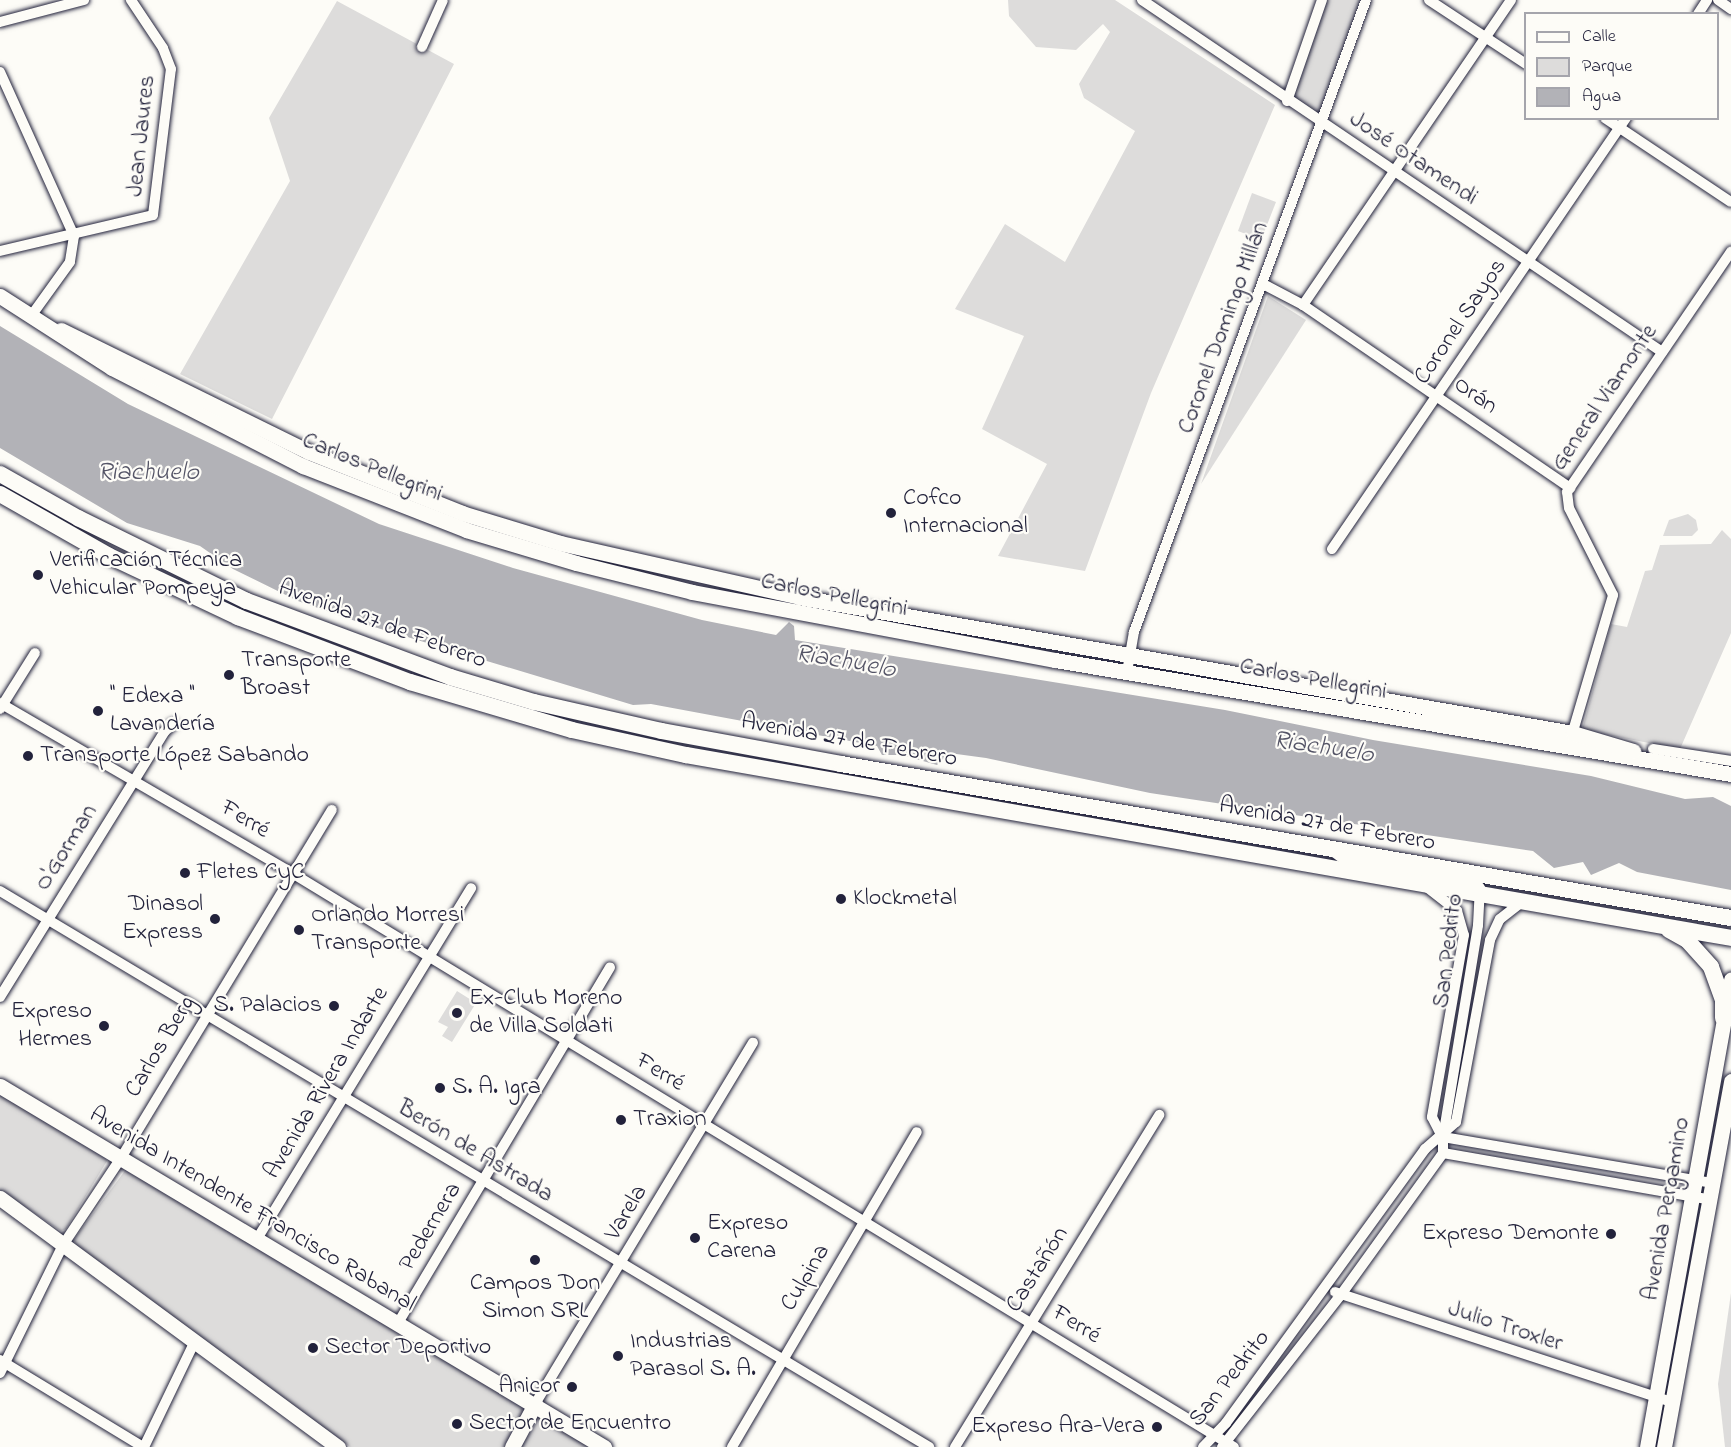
<!DOCTYPE html>
<meta charset="utf-8">
<style>
body{margin:0}
#map{position:relative;width:1731px;height:1447px;overflow:hidden;background:#fdfcf7;font-family:"Indie Flower",sans-serif}
div>[style]{position:absolute}
.green>*{inset:0;background:#dddcdb}
.water>*{inset:0;background:#b2b2b7}
.roads{filter:drop-shadow(0 0 2px #22223b) drop-shadow(0 0 2px #22223b)}
.street>*{height:10px;margin:-5px;padding:0 5px;transform-origin:5px;border-radius:5px;background:#fdfcf7}
.secondary>*{height:15px;margin:-7.5px;padding:0 7.5px;transform-origin:7.5px;border-radius:7.5px;background:#fdfcf7}
.primary>*{height:16px;margin:-8px;padding:0 8px;transform-origin:8px;border-radius:8px;background:#fdfcf7}
.dots>*{width:16px;height:16px;translate:-50% -50%;box-sizing:border-box;border:3px solid #fdfcf7;border-radius:50%}
span{translate:-50% -50%;white-space:nowrap;text-align:center;line-height:1.15;-webkit-text-stroke:4.5px #fdfcf7;paint-order:stroke}
.street-label{font-size:24px;color:#22223b}
.poi-label{font-size:24px;color:#22223b}
.left{translate:0 -50%;text-align:left}
.right{translate:-100% -50%;text-align:right}
.water-label{font-size:26px;color:#545466;font-style:italic}
.legend{position:absolute;left:1524px;top:12px;width:195px;height:108px;box-sizing:border-box;background:#fdfcf7;border:2px solid #a5a5ac;margin:0;padding:8px 10px;list-style:none;font-size:18px;color:#22223b}
.legend li{display:flex;align-items:center;gap:12px;height:30px}
.legend b{width:30px;border:2px solid #a5a5ac}
</style>
<div id="map">
<div class="green">
<i style="clip-path:polygon(1008px 0,1115px 0,1275px 105px,1151px 393px,1085px 571px,998px 556px,1047px 464px,982px 429px,1024px 336px,955px 309px,1005px 224px,1065px 262px,1135px 131px,1084px 98px,1079px 84px,1110px 32px,1103px 24px,1076px 50px,1036px 47px,1009px 16px)"></i>
<i style="clip-path:polygon(1322px 0,1366px 0,1322px 123px,1287px 101px)"></i>
<i style="clip-path:polygon(337px 1px,454px 64px,272px 419px,180px 374px,290px 181px,269px 118px)"></i>
<i style="clip-path:polygon(1252px 193px,1276px 202px,1261px 240px,1238px 231px)"></i>
<i style="clip-path:polygon(1268px 296px,1306px 320px,1201px 484px)"></i>
<i style="clip-path:polygon(1688px 514px,1696px 520px,1698px 530px,1692px 536px,1663px 536px,1669px 520px)"></i>
<i style="clip-path:polygon(1722px 530px,1731px 539px,1731px 633px,1680px 749px,1582px 730px,1611px 624px,1627px 627px,1645px 571px,1652px 570px,1660px 545px,1711px 544px)"></i>
<i style="clip-path:polygon(457px 991px,476px 1003px,452px 1042px,442px 1036px,448px 1027px,438px 1022px)"></i>
<i style="clip-path:polygon(0 1092px,103px 1153px,107px 1161px,66px 1229px,61px 1231px,0 1190px)"></i>
<i style="clip-path:polygon(127px 1168px,520px 1401px,523px 1414px,505px 1447px,350px 1447px,77px 1248px,74px 1239px)"></i>
<i style="clip-path:polygon(1731px 1293px,1731px 1447px,1725px 1447px,1718px 1384px)"></i>
<i style="clip-path:polygon(540px 1417px,590px 1447px,521px 1447px)"></i>
</div>
<div class="water">
<i style="clip-path:polygon(0 326px,128px 404px,379px 524px,513px 568px,702px 620px,776px 635px,789px 622px,794px 626px,795px 640px,1225px 710px,1373px 740px,1591px 776px,1685px 799px,1713px 797px,1731px 806px,1731px 890px,1637px 872px,1619px 863px,1591px 875px,1583px 862px,1554px 868px,1533px 851px,1150px 793px,986px 758px,949px 753px,937px 765px,902px 755px,882px 755px,877px 746px,651px 704px,633px 705px,361px 623px,298px 601px,233px 569px,200px 546px,127px 523px,0 448px)"></i>
</div>
<div class="roads">
<div class="street">
<i style="left:1142px;top:0;width:628px;rotate:34.09deg"></i>
<i style="left:1429px;top:0;width:116px;rotate:33.4deg"></i>
<i style="left:1718px;top:0;width:16px;rotate:35deg"></i>
<i style="left:1698px;top:14px;width:17px;rotate:-57deg"></i>
<i style="left:0;top:22px;width:87px;rotate:-14.7deg"></i>
<i style="left:422px;top:47px;width:51px;rotate:-65.9deg"></i>
<i style="left:0;top:72px;width:180px;rotate:65.7deg"></i>
<i style="left:74px;top:236px;width:26px;rotate:99deg"></i>
<i style="left:70px;top:262px;width:67px;rotate:125.8deg"></i>
<i style="left:1287px;top:101px;width:107px;rotate:-70.9deg"></i>
<i style="left:1605px;top:118px;width:151px;rotate:33.7deg"></i>
<i style="left:0;top:251px;width:157px;rotate:-13.2deg"></i>
<i style="left:153px;top:215px;width:147px;rotate:-83deg"></i>
<i style="left:171px;top:69px;width:22px;rotate:-111deg"></i>
<i style="left:163px;top:48px;width:58px;rotate:-123.7deg"></i>
<i style="left:1263px;top:284px;width:45px;rotate:27.7deg"></i>
<i style="left:1303px;top:305px;width:324px;rotate:34.4deg"></i>
<i style="left:1303px;top:305px;width:369px;rotate:-55.7deg"></i>
<i style="left:1332px;top:549px;width:522px;rotate:-55.7deg"></i>
<i style="left:1127px;top:672px;width:41px;rotate:-80.1deg"></i>
<i style="left:1134px;top:632px;width:673px;rotate:-69.84deg"></i>
<i style="left:0;top:703px;width:338px;rotate:30.2deg"></i>
<i style="left:292px;top:873px;width:1103px;rotate:31.36deg"></i>
<i style="left:0;top:709px;width:66px;rotate:-58deg"></i>
<i style="left:1571px;top:738px;width:149px;rotate:-73.6deg"></i>
<i style="left:1613px;top:595px;width:97px;rotate:-116.8deg"></i>
<i style="left:1569px;top:508px;width:16px;rotate:-97deg"></i>
<i style="left:1567px;top:492px;width:291px;rotate:-55.7deg"></i>
<i style="left:1653px;top:749px;width:79px;rotate:8.7deg"></i>
<i style="left:1428px;top:888px;width:37px;rotate:38deg"></i>
<i style="left:1457px;top:911px;width:25px;rotate:74deg"></i>
<i style="left:1464px;top:935px;width:185px;rotate:100deg"></i>
<i style="left:1432px;top:1117px;width:22px;rotate:63deg"></i>
<i style="left:0;top:891px;width:1083px;rotate:30.9deg"></i>
<i style="left:0;top:997px;width:312px;rotate:-58.2deg"></i>
<i style="left:164px;top:732px;width:12px;rotate:-42deg"></i>
<i style="left:1443px;top:1137px;width:274px;rotate:9.7deg"></i>
<i style="left:1443px;top:1153px;width:272px;rotate:9.9deg"></i>
<i style="left:257px;top:1239px;width:411px;rotate:-58.6deg"></i>
<i style="left:1335px;top:1292px;width:354px;rotate:18.1deg"></i>
<i style="left:398px;top:1323px;width:414px;rotate:-59.2deg"></i>
<i style="left:0;top:1360px;width:167px;rotate:31.3deg"></i>
<i style="left:0;top:1373px;width:143px;rotate:-63.8deg"></i>
<i style="left:63px;top:1245px;width:105px;rotate:-56.3deg"></i>
<i style="left:121px;top:1158px;width:407px;rotate:-58.8deg"></i>
<i style="left:535px;top:1404px;width:422px;rotate:-58.9deg"></i>
<i style="left:144px;top:1447px;width:115px;rotate:-64.3deg"></i>
<i style="left:732px;top:1447px;width:365px;rotate:-59.6deg"></i>
<i style="left:955px;top:1447px;width:390px;rotate:-58.4deg"></i>
<i style="left:1203px;top:1447px;width:33px;rotate:-46deg"></i>
<i style="left:1226px;top:1423px;width:339px;rotate:-54deg"></i>
<i style="left:1425px;top:1149px;width:41px;rotate:-41.1deg"></i>
<i style="left:1456px;top:1122px;width:185px;rotate:-79.4deg"></i>
<i style="left:1490px;top:940px;width:23px;rotate:-65deg"></i>
<i style="left:1500px;top:919px;width:28px;rotate:-38deg"></i>
<i style="left:1222px;top:1447px;width:192px;rotate:-52deg"></i>
<i style="left:1340px;top:1296px;width:176px;rotate:-54.2deg"></i>
<i style="left:1443px;top:1153px;width:16px;rotate:-90deg"></i>
<i style="left:1443px;top:1137px;width:215px;rotate:-80.6deg"></i>
<i style="left:1478px;top:925px;width:37px;rotate:-87deg"></i>
<i style="left:1480px;top:888px;width:5px;rotate:-127deg"></i>
<i style="left:1477px;top:884px;width:133px;rotate:-170deg"></i>
<i style="left:1346px;top:861px;width:17px;rotate:-144deg"></i>
</div>
<div class="secondary">
<i style="left:0;top:296px;width:133px;rotate:32.7deg"></i>
<i style="left:112px;top:368px;width:215px;rotate:27.2deg"></i>
<i style="left:303px;top:466px;width:175px;rotate:21.4deg"></i>
<i style="left:466px;top:530px;width:115px;rotate:16.7deg"></i>
<i style="left:576px;top:563px;width:120px;rotate:14deg"></i>
<i style="left:692px;top:592px;width:369px;rotate:10.6deg"></i>
<i style="left:1055px;top:660px;width:686px;rotate:9.57deg"></i>
<i style="left:61px;top:330px;width:276px;rotate:26.2deg"></i>
<i style="left:309px;top:452px;width:165px;rotate:21.7deg"></i>
<i style="left:462px;top:513px;width:102px;rotate:17deg"></i>
<i style="left:560px;top:543px;width:245px;rotate:12.7deg"></i>
<i style="left:799px;top:597px;width:786px;rotate:9.97deg"></i>
<i style="left:1573px;top:733px;width:63px;rotate:16.7deg"></i>
<i style="left:0;top:1086px;width:704px;rotate:30.87deg"></i>
<i style="left:0;top:1198px;width:420px;rotate:36.4deg"></i>
<i style="left:512px;top:1447px;width:49px;rotate:-61.9deg"></i>
<i style="left:1647px;top:1447px;width:475px;rotate:-79.8deg"></i>
<i style="left:1664px;top:1447px;width:372px;rotate:-79.6deg"></i>
</div>
<div class="primary">
<i style="left:0;top:474px;width:90px;rotate:29.4deg"></i>
<i style="left:78px;top:518px;width:188px;rotate:26.2deg"></i>
<i style="left:247px;top:601px;width:217px;rotate:20.5deg"></i>
<i style="left:450px;top:677px;width:88px;rotate:16.6deg"></i>
<i style="left:534px;top:702px;width:131px;rotate:12.8deg"></i>
<i style="left:662px;top:731px;width:182px;rotate:10.4deg"></i>
<i style="left:841px;top:764px;width:903px;rotate:9.82deg"></i>
<i style="left:0;top:494px;width:125px;rotate:29.6deg"></i>
<i style="left:109px;top:556px;width:143px;rotate:25.3deg"></i>
<i style="left:238px;top:617px;width:184px;rotate:20.7deg"></i>
<i style="left:410px;top:682px;width:169px;rotate:16.5deg"></i>
<i style="left:572px;top:730px;width:117px;rotate:12.4deg"></i>
<i style="left:686px;top:755px;width:1061px;rotate:9.93deg"></i>
<i style="left:1669px;top:930px;width:21px;rotate:29deg"></i>
<i style="left:1687px;top:940px;width:36px;rotate:48deg"></i>
<i style="left:1711px;top:967px;width:35px;rotate:70deg"></i>
<i style="left:1723px;top:1000px;width:18px;rotate:90deg"></i>
</div>
</div>
<div class="dots">
<i style="left:891px;top:513px;background:#22223b"></i>
<i style="left:38px;top:575px;background:#22223b"></i>
<i style="left:229px;top:675px;background:#22223b"></i>
<i style="left:98px;top:711px;background:#22223b"></i>
<i style="left:28px;top:756px;background:#22223b"></i>
<i style="left:185px;top:873px;background:#22223b"></i>
<i style="left:841px;top:899px;background:#22223b"></i>
<i style="left:215px;top:919px;background:#22223b"></i>
<i style="left:299px;top:930px;background:#22223b"></i>
<i style="left:334px;top:1006px;background:#22223b"></i>
<i style="left:457px;top:1013px;background:#22223b"></i>
<i style="left:104px;top:1026px;background:#22223b"></i>
<i style="left:440px;top:1088px;background:#22223b"></i>
<i style="left:621px;top:1120px;background:#22223b"></i>
<i style="left:1611px;top:1234px;background:#22223b"></i>
<i style="left:695px;top:1238px;background:#22223b"></i>
<i style="left:535px;top:1260px;background:#22223b"></i>
<i style="left:313px;top:1348px;background:#22223b"></i>
<i style="left:618px;top:1356px;background:#22223b"></i>
<i style="left:572px;top:1387px;background:#22223b"></i>
<i style="left:457px;top:1424px;background:#22223b"></i>
<i style="left:1157px;top:1427px;background:#22223b"></i>
</div>
<div class="street-label">
<span style="left:142px;top:136px;rotate:-84deg">Jean Jaures</span>
<span style="left:1413px;top:159px;rotate:34deg">José Otamendi</span>
<span style="left:1461px;top:322px;rotate:-56deg">Coronel Sayos</span>
<span style="left:1224px;top:328px;rotate:-70deg">Coronel Domingo Millán</span>
<span style="left:1475px;top:396px;rotate:35deg">Orán</span>
<span style="left:1605px;top:398px;rotate:-56deg">General Viamonte</span>
<span style="left:372px;top:468px;rotate:22deg">Carlos Pellegrini</span>
<span style="left:834px;top:596px;rotate:11deg">Carlos Pellegrini</span>
<span style="left:382px;top:625px;rotate:20deg">Avenida 27 de Febrero</span>
<span style="left:1313px;top:680px;rotate:10deg">Carlos Pellegrini</span>
<span style="left:849px;top:741px;rotate:10deg">Avenida 27 de Febrero</span>
<span style="left:245px;top:820px;rotate:31deg">Ferré</span>
<span style="left:1327px;top:825px;rotate:10deg">Avenida 27 de Febrero</span>
<span style="left:67px;top:848px;rotate:-58deg">O'Gorman</span>
<span style="left:1449px;top:951px;rotate:-83deg">San Pedrito</span>
<span style="left:161px;top:1047px;rotate:-59deg">Carlos Berg</span>
<span style="left:660px;top:1073px;rotate:31deg">Ferré</span>
<span style="left:327px;top:1083px;rotate:-59deg">Avenida Rivera Indarte</span>
<span style="left:475px;top:1152px;rotate:31deg">Berón de Astrada</span>
<span style="left:1667px;top:1209px;rotate:-80deg">Avenida Pergamino</span>
<span style="left:252px;top:1210px;rotate:31deg">Avenida Intendente Francisco Rabanal</span>
<span style="left:627px;top:1213px;rotate:-59deg">Varela</span>
<span style="left:431px;top:1227px;rotate:-59deg">Pedernera</span>
<span style="left:1038px;top:1270px;rotate:-58deg">Castañón</span>
<span style="left:806px;top:1278px;rotate:-59deg">Culpina</span>
<span style="left:1076px;top:1325px;rotate:32deg">Ferré</span>
<span style="left:1505px;top:1327px;rotate:18deg">Julio Troxler</span>
<span style="left:1230px;top:1379px;rotate:-52deg">San Pedrito</span>
</div>
<div class="poi-label">
<span class="left" style="left:903px;top:513px">Cofco<br>Internacional</span>
<span class="left" style="left:50px;top:575px">Verificación Técnica<br>Vehicular Pompeya</span>
<span class="left" style="left:241px;top:675px">Transporte<br>Broast</span>
<span class="left" style="left:110px;top:711px">'' Edexa ''<br>Lavandería</span>
<span class="left" style="left:40px;top:756px">Transporte López Sabando</span>
<span class="left" style="left:197px;top:873px">Fletes CyC</span>
<span class="left" style="left:853px;top:899px">Klockmetal</span>
<span class="right" style="left:203px;top:919px">Dinasol<br>Express</span>
<span class="left" style="left:311px;top:930px">Orlando Morresi<br>Transporte</span>
<span class="left" style="left:469px;top:1013px">Ex-Club Moreno<br>de Villa Soldati</span>
<span class="right" style="left:322px;top:1006px">S. Palacios</span>
<span class="right" style="left:92px;top:1026px">Expreso<br>Hermes</span>
<span class="left" style="left:452px;top:1088px">S. A. Igra</span>
<span class="left" style="left:633px;top:1120px">Traxion</span>
<span class="left" style="left:707px;top:1238px">Expreso<br>Carena</span>
<span class="right" style="left:1599px;top:1234px">Expreso Demonte</span>
<span style="left:535px;top:1298px">Campos Don<br>Simon SRL</span>
<span class="left" style="left:630px;top:1356px">Industrias<br>Parasol S. A.</span>
<span class="left" style="left:325px;top:1348px">Sector Deportivo</span>
<span class="right" style="left:560px;top:1387px">Anicor</span>
<span class="left" style="left:469px;top:1424px">Sector de Encuentro</span>
<span class="right" style="left:1145px;top:1427px">Expreso Ara-Vera</span>
</div>
<div class="water-label">
<span style="left:148px;top:474px">Riachuelo</span>
<span style="left:845px;top:663px;rotate:10deg">Riachuelo</span>
<span style="left:1323px;top:749px;rotate:9deg">Riachuelo</span>
</div>
<ul class="legend">
<li><b style="height:8px;background:#fdfcf7"></b>Calle</li>
<li><b style="height:16px;background:#dddcdb"></b>Parque</li>
<li><b style="height:16px;background:#b2b2b7"></b>Agua</li>
</ul>
</div>
